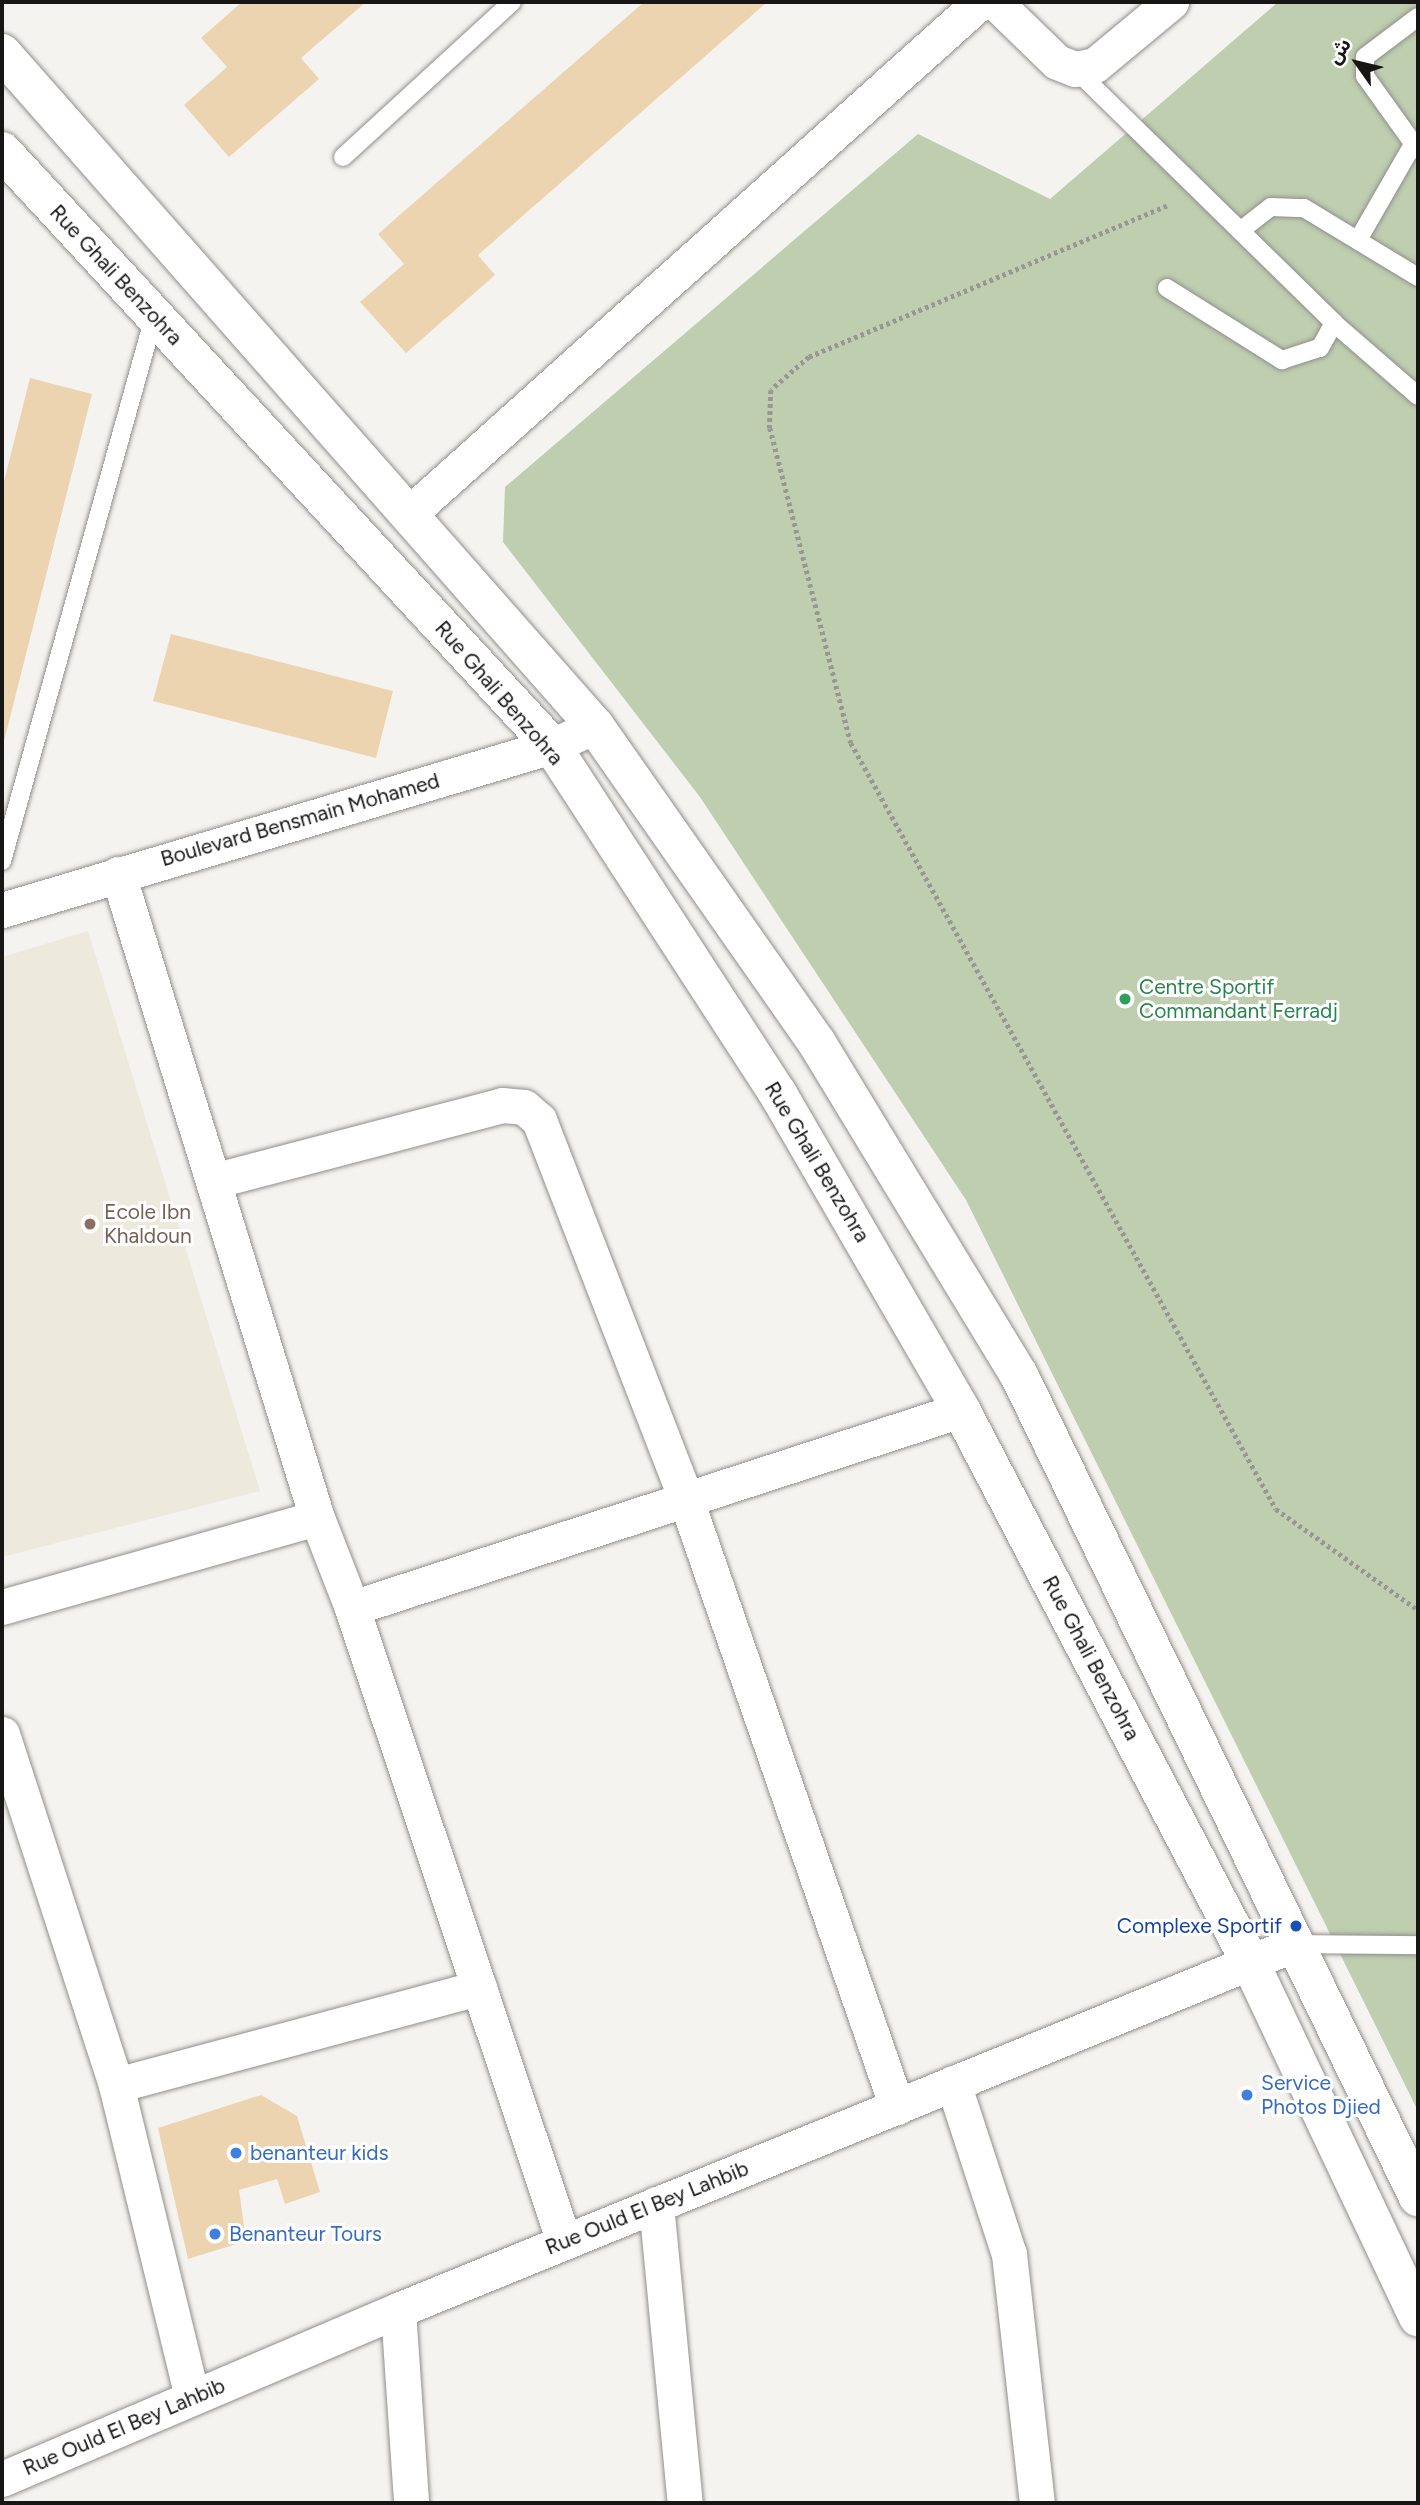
<!DOCTYPE html>
<meta charset="utf-8">
<style>
body{margin:0}
#map{position:relative;width:1420px;height:2505px;overflow:hidden;background:#f5f3ef;font-family:Figtree,"Noto Sans Arabic",sans-serif}
div>[style]{position:absolute}
.built>*{inset:0;background:#ede9dd}
.green>*{inset:0;background:#beceaf}
.building>*{inset:0;background:#ecd4b1}
.path>*{height:4.5px;margin-top:-2.25px;transform-origin:0;background:repeating-linear-gradient(90deg,#989794 0 3.5px,transparent 0 7px)}
.roads{filter:drop-shadow(0 0 2px #908f8b) drop-shadow(0 0 2px #908f8b)}
.service>*{height:18px;margin:-9px;padding:0 9px;transform-origin:9px;border-radius:9px;background:#fff}
.minor>*{height:35px;margin:-17.5px;padding:0 17.5px;transform-origin:17.5px;border-radius:17.5px;background:#fff}
.secondary>*{height:38px;margin:-19px;padding:0 19px;transform-origin:19px;border-radius:19px;background:#fff}
.dots>*{width:19px;height:19px;translate:-50% -50%;box-sizing:border-box;border:4px solid #fff;border-radius:50%}
span{translate:-50% -50%;white-space:nowrap;text-align:center;line-height:1.15;-webkit-text-stroke:6px #fff;paint-order:stroke}
.street-label{font-size:21px;color:#171615}
.leisure-label{font-size:21px;color:#27864d}
.left{translate:0 -50%;text-align:left}
.education-label{font-size:21px;color:#785e54}
.transit-label{font-size:21px;color:#164399}
.right{translate:-100% -50%;text-align:right}
.shop-label{font-size:21px;color:#366cbe}
.frame{position:absolute;inset:0;border:4px solid #171615;pointer-events:none}
.north{position:absolute;left:1322px;top:28px;width:70px;height:70px;-webkit-text-stroke:5px #fff;paint-order:stroke;rotate:304deg;font-size:19px;font-weight:700;line-height:28px;text-align:center;color:#171615}
.north::after{content:'';display:block;margin:auto;width:24px;height:32px;background:#171615;clip-path:polygon(50% 0,100% 100%,50% 72%,0 100%)}
</style>
<div id="map">
<div class="built">
<i style="clip-path:polygon(88px 931px,260px 1491px,2px 1557px,2px 957px)"></i>
</div>
<div class="green">
<i style="clip-path:polygon(1278px 2px,1418px 2px,1418px 2111px,966px 1200px,700px 797px,503px 542px,505px 487px,918px 134px,1050px 199px)"></i>
</div>
<div class="building">
<i style="clip-path:polygon(242px 2px,366px 2px,301px 58px,319px 79px,229px 157px,184px 105px,227px 67px,201px 38px)"></i>
<i style="clip-path:polygon(644px 2px,767px 2px,478px 255px,495px 275px,406px 353px,360px 302px,404px 264px,378px 234px)"></i>
<i style="clip-path:polygon(30px 378px,92px 394px,3px 745px,2px 489px)"></i>
<i style="clip-path:polygon(171px 634px,393px 691px,376px 758px,153px 701px)"></i>
<i style="clip-path:polygon(261px 2095px,297px 2116px,320px 2192px,285px 2204px,277px 2179px,239px 2190px,246px 2241px,188px 2259px,158px 2128px)"></i>
</div>
<div class="path">
<i style="left:1167px;top:206px;width:389px;rotate:157.1deg"></i>
<i style="left:809px;top:357px;width:50px;rotate:139deg"></i>
<i style="left:771px;top:390px;width:38px;rotate:92deg"></i>
<i style="left:770px;top:428px;width:325px;rotate:75.6deg"></i>
<i style="left:851px;top:743px;width:876px;rotate:60.98deg"></i>
<i style="left:1276px;top:1509px;width:174px;rotate:35.4deg"></i>
</div>
<div class="roads">
<div class="service">
<i style="left:1418px;top:17px;width:66px;rotate:143deg"></i>
<i style="left:1365px;top:57px;width:19px;rotate:90deg"></i>
<i style="left:1365px;top:76px;width:91px;rotate:54.4deg"></i>
<i style="left:1075px;top:69px;width:363px;rotate:44.4deg"></i>
<i style="left:1334px;top:323px;width:111px;rotate:41deg"></i>
<i style="left:343px;top:157px;width:229px;rotate:-42.5deg"></i>
<i style="left:1240px;top:231px;width:39px;rotate:-38deg"></i>
<i style="left:1271px;top:207px;width:33px;rotate:2deg"></i>
<i style="left:1304px;top:208px;width:133px;rotate:31.2deg"></i>
<i style="left:1358px;top:240px;width:108px;rotate:-60.1deg"></i>
<i style="left:1167px;top:288px;width:136px;rotate:32.1deg"></i>
<i style="left:1282px;top:360px;width:40px;rotate:-18deg"></i>
<i style="left:1320px;top:348px;width:29px;rotate:-61deg"></i>
<i style="left:2px;top:861px;width:565px;rotate:-74.39deg"></i>
<i style="left:1295px;top:1944px;width:123px;rotate:0.5deg"></i>
</div>
<div class="minor">
<i style="left:995px;top:2px;width:86px;rotate:44.1deg"></i>
<i style="left:1057px;top:62px;width:19px;rotate:21deg"></i>
<i style="left:1075px;top:69px;width:20px;rotate:-11deg"></i>
<i style="left:1095px;top:65px;width:99px;rotate:-39.7deg"></i>
<i style="left:410px;top:513px;width:766px;rotate:-41.88deg"></i>
<i style="left:118px;top:874px;width:674px;rotate:72.83deg"></i>
<i style="left:317px;top:1518px;width:97px;rotate:68.7deg"></i>
<i style="left:352px;top:1608px;width:669px;rotate:71.51deg"></i>
<i style="left:2px;top:910px;width:574px;rotate:-16.6deg"></i>
<i style="left:552px;top:746px;width:47px;rotate:-24.9deg"></i>
<i style="left:213px;top:1181px;width:299px;rotate:-14.7deg"></i>
<i style="left:502px;top:1105px;width:22px;rotate:5deg"></i>
<i style="left:524px;top:1107px;width:20px;rotate:41deg"></i>
<i style="left:539px;top:1120px;width:404px;rotate:68.8deg"></i>
<i style="left:685px;top:1497px;width:646px;rotate:70.84deg"></i>
<i style="left:2px;top:1607px;width:327px;rotate:-15.8deg"></i>
<i style="left:352px;top:1608px;width:640px;rotate:-18.01deg"></i>
<i style="left:2px;top:1734px;width:369px;rotate:72deg"></i>
<i style="left:116px;top:2085px;width:320px;rotate:76.3deg"></i>
<i style="left:953px;top:2083px;width:180px;rotate:71.9deg"></i>
<i style="left:1009px;top:2254px;width:251px;rotate:83.6deg"></i>
<i style="left:116px;top:2085px;width:376px;rotate:-15deg"></i>
<i style="left:656px;top:2204px;width:300px;rotate:84.5deg"></i>
<i style="left:398px;top:2310px;width:193px;rotate:86.1deg"></i>
<i style="left:2px;top:2479px;width:431px;rotate:-23.1deg"></i>
<i style="left:398px;top:2310px;width:969px;rotate:-22.2deg"></i>
</div>
<div class="secondary">
<i style="left:2px;top:53px;width:897px;rotate:48.62deg"></i>
<i style="left:595px;top:726px;width:387px;rotate:55deg"></i>
<i style="left:817px;top:1043px;width:389px;rotate:58.7deg"></i>
<i style="left:1019px;top:1375px;width:914px;rotate:64.11deg"></i>
<i style="left:2px;top:151px;width:810px;rotate:47.25deg"></i>
<i style="left:552px;top:746px;width:415px;rotate:57deg"></i>
<i style="left:778px;top:1094px;width:365px;rotate:59.9deg"></i>
<i style="left:961px;top:1410px;width:623px;rotate:62.37deg"></i>
<i style="left:1250px;top:1962px;width:393px;rotate:64.7deg"></i>
</div>
</div>
<div class="dots">
<i style="left:1125px;top:999px;background:#2e9e5b"></i>
<i style="left:90px;top:1224px;background:#8d6e63"></i>
<i style="left:1296px;top:1926px;background:#1a4fb4"></i>
<i style="left:1247px;top:2095px;background:#3f7fe0"></i>
<i style="left:236px;top:2153px;background:#3f7fe0"></i>
<i style="left:215px;top:2234px;background:#3f7fe0"></i>
</div>
<div class="street-label">
<span style="left:116px;top:275px;rotate:47deg">Rue Ghali Benzohra</span>
<span style="left:499px;top:693px;rotate:49deg">Rue Ghali Benzohra</span>
<span style="left:300px;top:820px;rotate:-16deg">Boulevard Bensmain Mohamed</span>
<span style="left:817px;top:1162px;rotate:59deg">Rue Ghali Benzohra</span>
<span style="left:1091px;top:1658px;rotate:62deg">Rue Ghali Benzohra</span>
<span style="left:647px;top:2208px;rotate:-22deg">Rue Ould El Bey Lahbib</span>
<span style="left:124px;top:2427px;rotate:-23deg">Rue Ould El Bey Lahbib</span>
</div>
<div class="leisure-label">
<span class="left" style="left:1139px;top:999px">Centre Sportif<br>Commandant Ferradj</span>
</div>
<div class="education-label">
<span class="left" style="left:104px;top:1224px">Ecole Ibn<br>Khaldoun</span>
</div>
<div class="transit-label">
<span class="right" style="left:1282px;top:1926px">Complexe Sportif</span>
</div>
<div class="shop-label">
<span class="left" style="left:1261px;top:2095px">Service<br>Photos Djied</span>
<span class="left" style="left:250px;top:2153px">benanteur kids</span>
<span class="left" style="left:229px;top:2234px">Benanteur Tours</span>
</div>
<div class="frame"></div>
<div class="north">ش</div>
</div>
